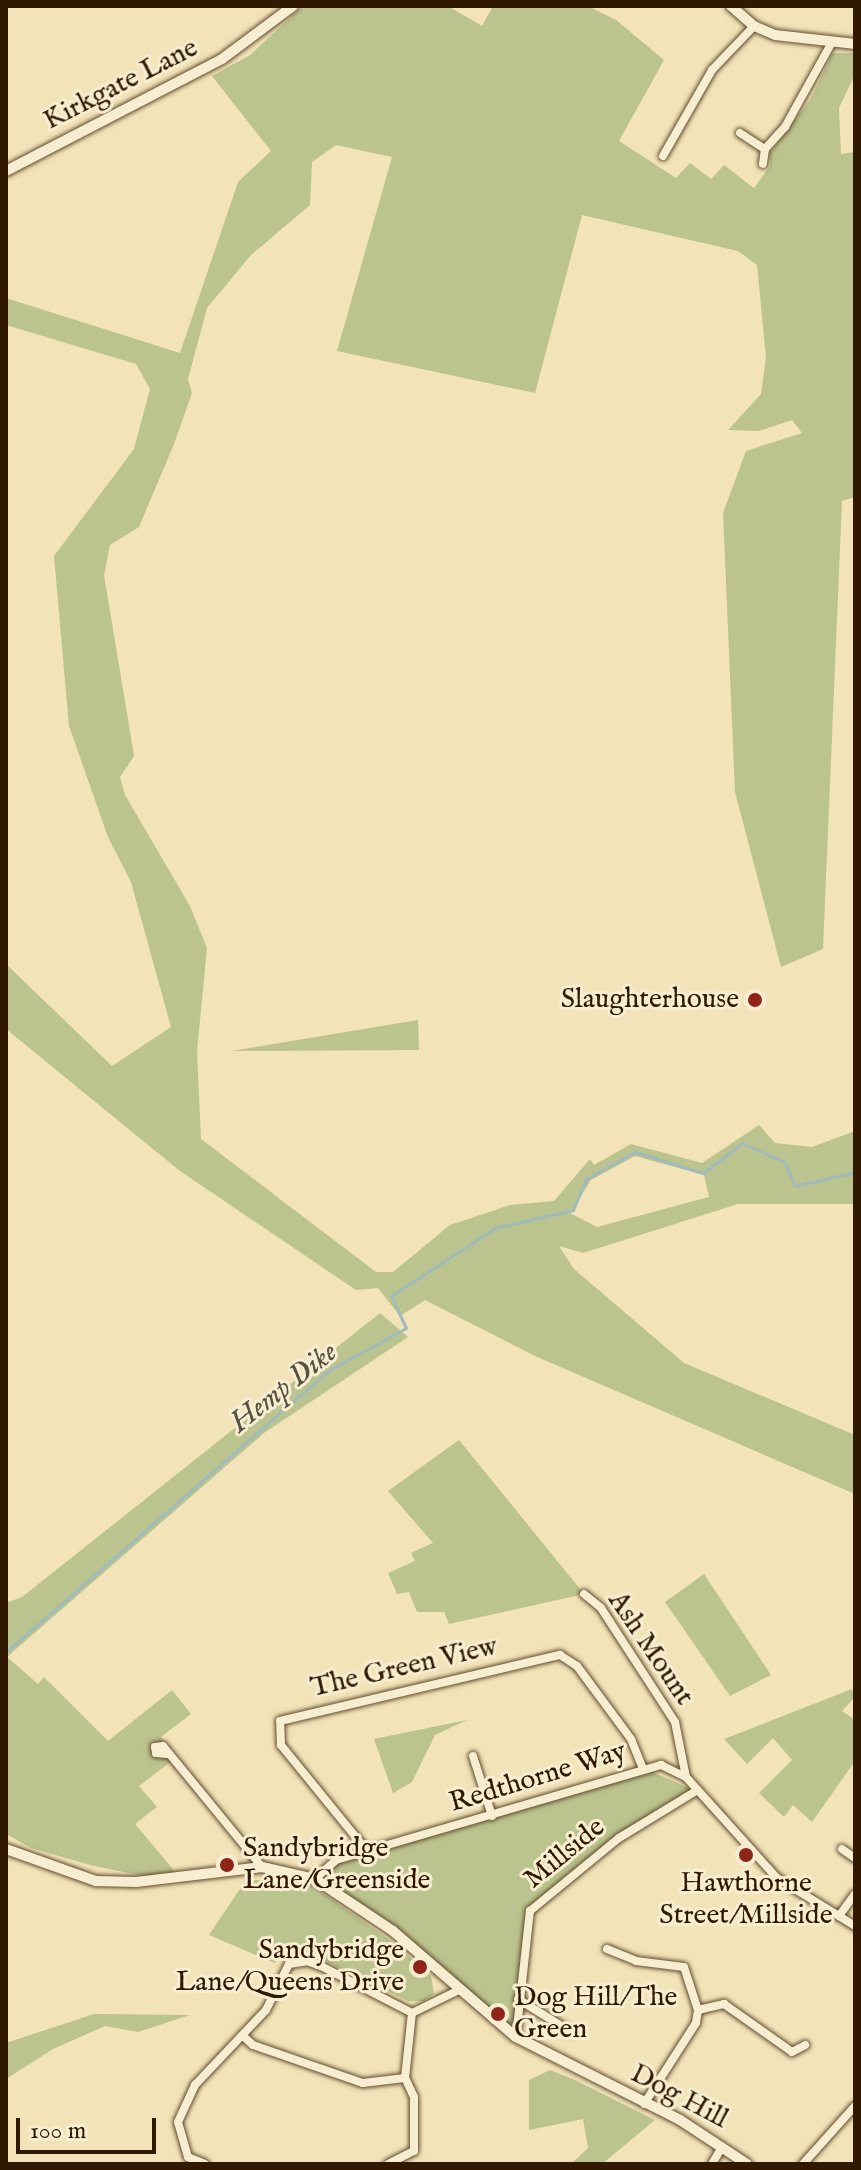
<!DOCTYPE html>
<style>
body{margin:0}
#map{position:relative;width:861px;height:2170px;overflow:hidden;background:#f2e3b8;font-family:"IM FELL English",serif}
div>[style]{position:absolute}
.green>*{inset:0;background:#bbc38e}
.stream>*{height:3px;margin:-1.5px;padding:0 1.5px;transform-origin:1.5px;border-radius:1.5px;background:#a1bbbb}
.roads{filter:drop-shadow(0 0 2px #604c2e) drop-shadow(0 0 2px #604c2e)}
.minor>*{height:8px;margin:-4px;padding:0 4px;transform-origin:4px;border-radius:4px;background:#f7edd1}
.tertiary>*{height:10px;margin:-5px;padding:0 5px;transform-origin:5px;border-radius:5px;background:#f7edd1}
.dots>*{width:22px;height:22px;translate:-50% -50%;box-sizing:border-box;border:4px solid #f7edd1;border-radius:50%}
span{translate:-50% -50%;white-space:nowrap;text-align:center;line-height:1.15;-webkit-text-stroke:6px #f7edd1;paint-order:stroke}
.street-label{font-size:28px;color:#301900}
.poi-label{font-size:28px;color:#301900}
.right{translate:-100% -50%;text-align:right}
.left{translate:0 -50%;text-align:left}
.water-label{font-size:30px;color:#585241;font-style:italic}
.frame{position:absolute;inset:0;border:8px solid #301900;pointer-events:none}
.scale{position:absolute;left:16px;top:2118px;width:140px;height:36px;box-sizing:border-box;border:4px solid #301900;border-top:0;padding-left:10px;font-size:24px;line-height:28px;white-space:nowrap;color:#301900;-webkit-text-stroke:6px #f7edd1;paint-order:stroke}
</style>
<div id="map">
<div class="green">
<i style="clip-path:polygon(evenodd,303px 6px,448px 6px,482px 26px,493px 6px,588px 6px,616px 20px,664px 60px,619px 141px,676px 178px,690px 163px,711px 179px,724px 165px,754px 188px,770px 166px,770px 153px,810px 100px,833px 53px,855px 53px,855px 74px,839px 108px,841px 154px,855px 152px,855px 497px,842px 501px,823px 949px,781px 967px,735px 792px,723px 513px,746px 451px,802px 433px,792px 420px,759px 431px,728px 430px,761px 394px,766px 357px,757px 265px,738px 251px,582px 215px,535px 393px,337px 351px,392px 157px,336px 145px,312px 162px,310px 205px,251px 255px,207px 308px,188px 379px,192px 393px,174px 444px,139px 527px,110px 545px,104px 575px,134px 756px,120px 777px,125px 795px,190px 906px,207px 948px,197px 1051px,201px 1139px,376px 1272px,393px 1272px,450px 1225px,510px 1205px,554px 1201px,590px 1159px,594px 1165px,631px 1144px,702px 1163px,759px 1125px,775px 1143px,812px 1147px,855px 1131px,855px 1204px,738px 1204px,583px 1253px,559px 1246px,574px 1269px,684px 1363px,855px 1435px,855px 1494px,535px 1356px,425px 1300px,400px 1316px,378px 1288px,356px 1290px,180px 1171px,6px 1029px,6px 964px,112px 1066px,171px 1027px,131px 882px,108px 837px,69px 726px,54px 556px,134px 449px,150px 389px,136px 364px,6px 325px,6px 298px,180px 353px,238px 182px,271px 151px,212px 76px,250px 55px,303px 6px,635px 1156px,704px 1175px,709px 1197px,597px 1227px,570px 1213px,591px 1180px,635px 1156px)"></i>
<i style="clip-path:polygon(418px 1020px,419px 1050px,232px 1051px)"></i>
<i style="clip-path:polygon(380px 1313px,408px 1337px,264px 1433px,7px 1657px,38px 1684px,44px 1677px,108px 1741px,172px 1690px,191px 1714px,161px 1737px,177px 1757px,139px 1786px,157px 1807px,135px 1824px,177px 1874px,148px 1877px,90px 1865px,31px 1848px,6px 1834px,6px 1603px,22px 1597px)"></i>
<i style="clip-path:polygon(459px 1440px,584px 1594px,449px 1624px,444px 1612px,417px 1612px,409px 1592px,397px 1594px,388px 1573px,415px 1561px,411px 1553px,433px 1543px,388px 1491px)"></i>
<i style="clip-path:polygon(704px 1574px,771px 1675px,730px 1696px,665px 1602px)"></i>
<i style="clip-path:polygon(852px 1689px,855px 1697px,842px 1711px,855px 1720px,855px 1761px,812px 1822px,793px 1805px,784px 1817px,759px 1793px,792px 1760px,773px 1738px,747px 1764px,724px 1739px)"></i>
<i style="clip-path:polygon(467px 1720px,435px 1735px,412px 1782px,393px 1793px,374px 1739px)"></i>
<i style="clip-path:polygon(643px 1768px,696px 1791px,659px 1812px,530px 1911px,516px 2037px,393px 1931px,315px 1879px,322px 1868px)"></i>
<i style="clip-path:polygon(246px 1880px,295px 1880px,314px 1887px,390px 1940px,431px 1976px,434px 1994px,424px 2001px,408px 2001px,311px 1954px,283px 1953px,275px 1963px,209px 1935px)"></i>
<i style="clip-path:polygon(94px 2014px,190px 2015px,138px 2032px,105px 2026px,53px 2049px,6px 2079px,6px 2043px)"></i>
<i style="clip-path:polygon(550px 2070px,573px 2079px,655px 2120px,602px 2164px,571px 2164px,588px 2148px,583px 2119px,529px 2130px,529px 2080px)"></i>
</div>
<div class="stream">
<i style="left:6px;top:1652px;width:427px;rotate:-41.1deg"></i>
<i style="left:328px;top:1371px;width:89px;rotate:-28.9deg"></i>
<i style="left:406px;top:1328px;width:35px;rotate:-115deg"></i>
<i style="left:391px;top:1296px;width:124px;rotate:-33.2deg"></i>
<i style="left:495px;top:1228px;width:80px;rotate:-13deg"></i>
<i style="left:573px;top:1210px;width:34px;rotate:-67deg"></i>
<i style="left:586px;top:1179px;width:56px;rotate:-28.9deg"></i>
<i style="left:635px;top:1152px;width:71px;rotate:17.2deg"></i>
<i style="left:703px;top:1173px;width:49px;rotate:-37.6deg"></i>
<i style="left:742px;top:1143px;width:46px;rotate:24.3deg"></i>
<i style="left:784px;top:1162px;width:26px;rotate:65deg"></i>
<i style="left:795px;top:1186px;width:62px;rotate:-13.1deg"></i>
</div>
<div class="roads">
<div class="minor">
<i style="left:740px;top:133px;width:30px;rotate:33deg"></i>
<i style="left:765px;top:149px;width:15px;rotate:98deg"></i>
<i style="left:765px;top:149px;width:30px;rotate:-48deg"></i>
<i style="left:785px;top:127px;width:95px;rotate:-61deg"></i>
<i style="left:663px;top:156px;width:99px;rotate:-60.3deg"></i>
<i style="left:712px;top:70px;width:61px;rotate:-46.3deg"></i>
<i style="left:584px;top:1594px;width:22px;rotate:39deg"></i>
<i style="left:601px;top:1608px;width:136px;rotate:57deg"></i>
<i style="left:675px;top:1722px;width:56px;rotate:78.7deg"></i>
<i style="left:167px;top:1754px;width:11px;rotate:-175deg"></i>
<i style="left:156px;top:1753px;width:6px;rotate:-99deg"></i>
<i style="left:155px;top:1747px;width:8px;rotate:-7deg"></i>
<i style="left:163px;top:1746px;width:156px;rotate:50.7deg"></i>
<i style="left:473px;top:1756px;width:63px;rotate:72.4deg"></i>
<i style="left:842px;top:1849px;width:16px;rotate:35deg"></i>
<i style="left:368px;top:1852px;width:138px;rotate:-129.1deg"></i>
<i style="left:281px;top:1745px;width:24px;rotate:-92deg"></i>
<i style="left:280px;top:1721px;width:288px;rotate:-13.3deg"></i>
<i style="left:560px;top:1655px;width:20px;rotate:33deg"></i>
<i style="left:577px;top:1666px;width:91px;rotate:53.5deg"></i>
<i style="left:631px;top:1739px;width:31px;rotate:68deg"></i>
<i style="left:315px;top:1879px;width:28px;rotate:-42deg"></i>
<i style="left:336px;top:1860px;width:339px;rotate:-16.3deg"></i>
<i style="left:661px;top:1765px;width:28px;rotate:26deg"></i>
<i style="left:686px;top:1777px;width:136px;rotate:48deg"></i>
<i style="left:777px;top:1878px;width:92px;rotate:31.6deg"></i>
<i style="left:839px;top:1916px;width:27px;rotate:-54deg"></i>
<i style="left:607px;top:1949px;width:31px;rotate:22deg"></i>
<i style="left:636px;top:1961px;width:48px;rotate:7.1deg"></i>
<i style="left:684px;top:1967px;width:45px;rotate:72deg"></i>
<i style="left:698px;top:2010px;width:13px;rotate:99deg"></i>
<i style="left:696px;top:2023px;width:96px;rotate:122.7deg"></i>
<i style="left:518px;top:1999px;width:62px;rotate:31.9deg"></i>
<i style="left:698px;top:2010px;width:27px;rotate:-13deg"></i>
<i style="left:724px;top:2004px;width:83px;rotate:35.2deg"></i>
<i style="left:792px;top:2052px;width:15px;rotate:-28deg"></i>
<i style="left:243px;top:2036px;width:13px;rotate:42deg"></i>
<i style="left:253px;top:2045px;width:116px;rotate:19.1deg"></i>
<i style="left:363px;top:2083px;width:42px;rotate:-6.8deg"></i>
<i style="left:516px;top:2037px;width:127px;rotate:-83.7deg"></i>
<i style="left:530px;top:1911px;width:115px;rotate:-39.4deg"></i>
<i style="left:619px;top:1838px;width:90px;rotate:-31.4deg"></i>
<i style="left:205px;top:2164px;width:18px;rotate:-158deg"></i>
<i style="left:188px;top:2157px;width:36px;rotate:-106deg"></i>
<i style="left:178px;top:2122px;width:41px;rotate:-65.3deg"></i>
<i style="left:195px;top:2085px;width:103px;rotate:-46.6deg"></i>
<i style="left:266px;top:2010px;width:51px;rotate:-63.4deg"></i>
<i style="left:289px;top:1964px;width:18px;rotate:-9deg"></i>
<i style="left:307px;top:1961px;width:15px;rotate:20deg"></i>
<i style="left:321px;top:1966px;width:102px;rotate:27.3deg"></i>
<i style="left:412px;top:2013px;width:50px;rotate:-26.1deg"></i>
<i style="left:388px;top:2164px;width:29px;rotate:-27deg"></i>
<i style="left:414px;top:2151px;width:54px;rotate:-90deg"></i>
<i style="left:414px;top:2097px;width:21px;rotate:-115deg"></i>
<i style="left:405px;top:2078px;width:65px;rotate:-83.9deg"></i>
<i style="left:712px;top:2164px;width:20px;rotate:-60deg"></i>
<i style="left:803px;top:2164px;width:78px;rotate:-48.1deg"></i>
</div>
<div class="tertiary">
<i style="left:731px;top:6px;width:30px;rotate:41deg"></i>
<i style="left:754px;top:26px;width:23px;rotate:23deg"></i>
<i style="left:775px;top:35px;width:81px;rotate:6.4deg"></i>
<i style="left:6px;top:171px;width:243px;rotate:-27.4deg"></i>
<i style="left:222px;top:59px;width:89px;rotate:-36.7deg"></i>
<i style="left:6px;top:1849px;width:96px;rotate:19.6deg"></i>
<i style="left:96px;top:1881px;width:40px;rotate:1.4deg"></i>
<i style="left:136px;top:1882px;width:127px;rotate:-6.8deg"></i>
<i style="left:262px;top:1867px;width:54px;rotate:12.8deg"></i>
<i style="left:315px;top:1879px;width:94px;rotate:33.7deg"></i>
<i style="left:393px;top:1931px;width:162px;rotate:40.8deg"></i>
<i style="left:516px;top:2037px;width:184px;rotate:26.8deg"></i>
<i style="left:680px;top:2120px;width:80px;rotate:33.3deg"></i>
</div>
</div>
<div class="dots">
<i style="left:755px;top:1000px;background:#8f2418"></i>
<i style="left:746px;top:1855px;background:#8f2418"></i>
<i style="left:227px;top:1865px;background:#8f2418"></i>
<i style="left:420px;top:1967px;background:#8f2418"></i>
<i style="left:498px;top:2014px;background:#8f2418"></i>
</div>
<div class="street-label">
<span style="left:121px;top:85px;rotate:-27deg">Kirkgate Lane</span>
<span style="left:650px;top:1649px;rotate:56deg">Ash Mount</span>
<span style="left:404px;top:1668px;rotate:-13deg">The Green View</span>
<span style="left:538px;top:1778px;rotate:-17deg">Redthorne Way</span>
<span style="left:565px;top:1854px;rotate:-39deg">Millside</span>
<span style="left:679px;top:2097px;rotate:28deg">Dog Hill</span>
</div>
<div class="poi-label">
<span class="right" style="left:739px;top:1000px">Slaughterhouse</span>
<span class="left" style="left:243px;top:1865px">Sandybridge<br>Lane/Greenside</span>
<span style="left:746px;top:1900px">Hawthorne<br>Street/Millside</span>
<span class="right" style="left:404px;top:1967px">Sandybridge<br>Lane/Queens Drive</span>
<span class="left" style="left:514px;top:2014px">Dog Hill/The<br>Green</span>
</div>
<div class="water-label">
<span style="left:284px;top:1388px;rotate:-38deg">Hemp Dike</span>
</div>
<div class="frame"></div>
<div class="scale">100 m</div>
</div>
